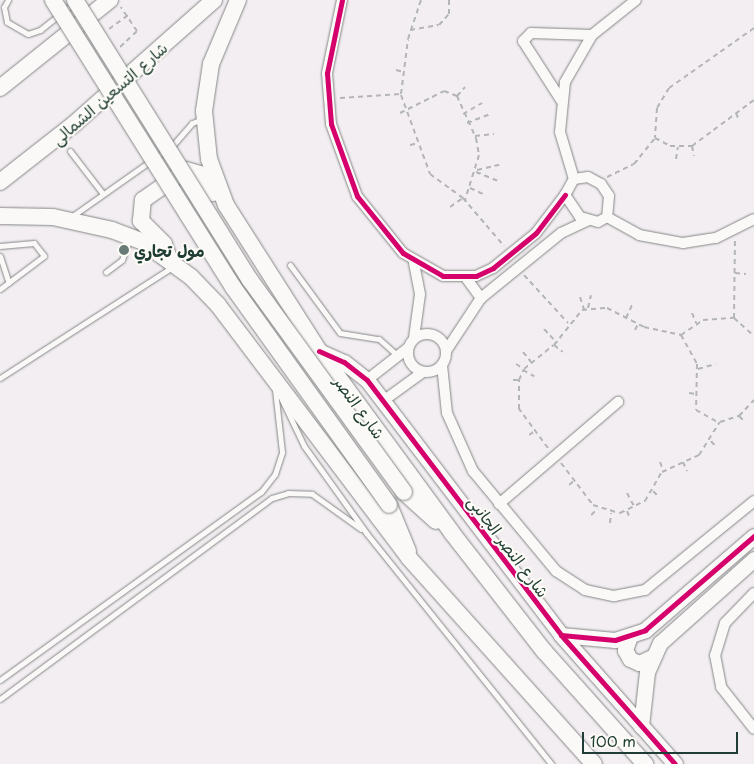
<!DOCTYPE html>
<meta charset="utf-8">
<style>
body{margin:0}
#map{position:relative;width:754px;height:764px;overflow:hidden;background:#f3eef1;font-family:"Playpen Sans","Playpen Sans Arabic",sans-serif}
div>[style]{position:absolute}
.path>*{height:2px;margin-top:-1px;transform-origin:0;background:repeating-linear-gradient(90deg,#b3b6b5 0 5px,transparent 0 9px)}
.roads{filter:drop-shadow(0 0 1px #848787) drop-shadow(0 0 1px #848787)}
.lane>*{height:5px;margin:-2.5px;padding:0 2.5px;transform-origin:2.5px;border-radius:2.5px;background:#faf9f8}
.street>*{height:10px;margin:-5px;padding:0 5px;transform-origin:5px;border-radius:5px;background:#faf9f8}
.street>.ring{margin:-5px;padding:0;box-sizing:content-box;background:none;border:10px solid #faf9f8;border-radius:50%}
.secondary>*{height:15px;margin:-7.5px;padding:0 7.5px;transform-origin:7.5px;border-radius:7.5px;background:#faf9f8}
.primary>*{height:16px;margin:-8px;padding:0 8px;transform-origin:8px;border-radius:8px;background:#faf9f8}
.bridges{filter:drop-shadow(0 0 1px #848787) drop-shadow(0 0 1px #848787)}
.primary-bridge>*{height:16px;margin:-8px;padding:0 8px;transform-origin:8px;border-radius:8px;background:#faf9f8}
.cycleway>*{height:5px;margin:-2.5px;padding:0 2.5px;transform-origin:2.5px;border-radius:2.5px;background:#d6006c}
.dots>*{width:14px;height:14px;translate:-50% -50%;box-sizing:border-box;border:2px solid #fdfcf7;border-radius:50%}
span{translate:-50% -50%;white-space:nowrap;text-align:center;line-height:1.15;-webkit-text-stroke:4px #fdfcf7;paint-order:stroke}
.street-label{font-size:16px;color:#1f3d34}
.poi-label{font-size:16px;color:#1f3d34;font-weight:700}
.left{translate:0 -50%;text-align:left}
.scale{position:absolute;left:582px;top:732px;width:156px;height:22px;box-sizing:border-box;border:2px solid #1f3d34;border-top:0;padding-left:6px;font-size:15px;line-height:18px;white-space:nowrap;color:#1f3d34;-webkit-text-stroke:4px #fdfcf7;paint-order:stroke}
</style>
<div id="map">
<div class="path">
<i style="left:754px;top:28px;width:104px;rotate:144.8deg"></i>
<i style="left:669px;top:88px;width:23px;rotate:121deg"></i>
<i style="left:657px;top:108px;width:30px;rotate:94deg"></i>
<i style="left:655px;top:138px;width:17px;rotate:28deg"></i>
<i style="left:670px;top:146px;width:22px"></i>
<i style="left:692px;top:146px;width:77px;rotate:-36.6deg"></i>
<i style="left:109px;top:29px;width:24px;rotate:-36deg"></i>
<i style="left:410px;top:30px;width:29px;rotate:-10deg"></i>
<i style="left:439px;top:25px;width:15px;rotate:-48deg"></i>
<i style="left:449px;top:14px;width:14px;rotate:-90deg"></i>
<i style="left:120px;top:47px;width:23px;rotate:-43deg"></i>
<i style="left:137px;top:31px;width:29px;rotate:-124deg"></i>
<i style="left:396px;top:70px;width:8px;rotate:14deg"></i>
<i style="left:401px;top:95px;width:84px;rotate:69.8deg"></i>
<i style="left:430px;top:174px;width:41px;rotate:36deg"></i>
<i style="left:463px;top:198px;width:63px;rotate:49.5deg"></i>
<i style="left:457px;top:96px;width:12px;rotate:-48deg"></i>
<i style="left:340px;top:98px;width:61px;rotate:-3.8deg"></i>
<i style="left:401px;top:94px;width:55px;rotate:-82.7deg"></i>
<i style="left:408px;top:39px;width:41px;rotate:-71.6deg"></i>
<i style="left:400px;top:113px;width:49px;rotate:-26.6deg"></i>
<i style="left:444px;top:91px;width:14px;rotate:21deg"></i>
<i style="left:457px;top:96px;width:46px;rotate:65.7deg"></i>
<i style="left:476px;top:138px;width:17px;rotate:80deg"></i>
<i style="left:479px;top:155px;width:47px;rotate:107.3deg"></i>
<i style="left:736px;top:113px;width:8px;rotate:67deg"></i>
<i style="left:463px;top:114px;width:22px;rotate:-30deg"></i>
<i style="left:467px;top:123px;width:25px;rotate:-21deg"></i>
<i style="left:475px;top:136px;width:19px;rotate:-6deg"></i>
<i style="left:410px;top:145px;width:9px;rotate:-13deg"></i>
<i style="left:692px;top:146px;width:10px;rotate:79deg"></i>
<i style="left:676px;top:159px;width:12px;rotate:-81deg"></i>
<i style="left:477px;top:170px;width:23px;rotate:-13deg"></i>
<i style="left:476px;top:172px;width:24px;rotate:22deg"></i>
<i style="left:607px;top:177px;width:30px;rotate:-26deg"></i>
<i style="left:634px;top:164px;width:33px;rotate:-51deg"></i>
<i style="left:470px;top:188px;width:17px;rotate:25deg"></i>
<i style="left:450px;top:207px;width:16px;rotate:-35deg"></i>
<i style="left:735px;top:273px;width:11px;rotate:5deg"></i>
<i style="left:524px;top:275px;width:65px;rotate:47.5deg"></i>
<i style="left:580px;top:297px;width:13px;rotate:72deg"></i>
<i style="left:588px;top:308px;width:13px;rotate:-77deg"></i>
<i style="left:692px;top:313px;width:11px;rotate:68deg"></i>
<i style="left:626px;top:318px;width:17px;rotate:-65deg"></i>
<i style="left:734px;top:318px;width:77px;rotate:-89.3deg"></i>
<i style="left:544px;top:329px;width:18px;rotate:47deg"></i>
<i style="left:635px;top:330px;width:7px;rotate:-63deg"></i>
<i style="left:681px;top:335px;width:33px;rotate:61deg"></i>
<i style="left:697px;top:364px;width:46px;rotate:91.2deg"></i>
<i style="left:696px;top:410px;width:26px;rotate:29deg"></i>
<i style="left:554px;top:345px;width:11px;rotate:38deg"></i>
<i style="left:523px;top:352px;width:13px;rotate:51deg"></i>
<i style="left:516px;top:364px;width:9px;rotate:32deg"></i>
<i style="left:698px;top:369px;width:18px;rotate:-16deg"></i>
<i style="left:523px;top:370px;width:13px;rotate:29deg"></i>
<i style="left:513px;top:380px;width:6px"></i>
<i style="left:689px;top:393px;width:7px;rotate:8deg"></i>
<i style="left:739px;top:416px;width:6px;rotate:45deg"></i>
<i style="left:529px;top:435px;width:7px;rotate:-34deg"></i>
<i style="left:711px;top:441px;width:6px;rotate:51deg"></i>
<i style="left:548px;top:448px;width:49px;rotate:-126.6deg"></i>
<i style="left:519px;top:409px;width:29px;rotate:-90deg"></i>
<i style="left:519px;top:380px;width:12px;rotate:-66deg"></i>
<i style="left:524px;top:369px;width:38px;rotate:-39deg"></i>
<i style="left:554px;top:345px;width:45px;rotate:-51.3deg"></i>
<i style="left:582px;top:310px;width:25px;rotate:-5deg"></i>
<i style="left:607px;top:308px;width:42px;rotate:27.2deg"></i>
<i style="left:644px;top:327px;width:38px;rotate:12deg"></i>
<i style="left:681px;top:335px;width:27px;rotate:-34deg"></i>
<i style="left:703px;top:320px;width:31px;rotate:-4deg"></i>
<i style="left:734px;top:318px;width:27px;rotate:42deg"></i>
<i style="left:660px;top:462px;width:9px;rotate:69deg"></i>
<i style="left:683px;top:462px;width:10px;rotate:66deg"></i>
<i style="left:561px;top:463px;width:53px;rotate:52.7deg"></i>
<i style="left:593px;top:505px;width:28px;rotate:17deg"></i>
<i style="left:620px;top:513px;width:28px;rotate:-26deg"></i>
<i style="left:645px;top:501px;width:34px;rotate:-60deg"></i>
<i style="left:662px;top:472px;width:41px;rotate:-24.7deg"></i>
<i style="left:699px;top:455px;width:39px;rotate:-58deg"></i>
<i style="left:720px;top:422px;width:20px;rotate:-18deg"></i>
<i style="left:739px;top:416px;width:22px;rotate:-47deg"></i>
<i style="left:569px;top:485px;width:8px;rotate:-40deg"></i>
<i style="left:653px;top:491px;width:7px;rotate:45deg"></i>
<i style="left:627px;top:493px;width:17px;rotate:62deg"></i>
<i style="left:627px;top:511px;width:8px;rotate:67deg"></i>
<i style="left:591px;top:515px;width:9px;rotate:-41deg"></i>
<i style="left:610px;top:523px;width:10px;rotate:-84deg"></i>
</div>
<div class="roads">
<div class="lane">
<i style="left:8px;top:0;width:8px;rotate:120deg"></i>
<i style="left:4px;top:7px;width:15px;rotate:79deg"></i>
<i style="left:7px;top:22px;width:24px;rotate:30deg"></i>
<i style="left:28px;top:34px;width:13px;rotate:-18deg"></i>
<i style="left:40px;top:30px;width:43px;rotate:-38.5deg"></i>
<i style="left:70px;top:151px;width:54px;rotate:52.5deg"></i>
<i style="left:71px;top:217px;width:125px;rotate:-35.2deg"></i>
<i style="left:173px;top:145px;width:29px;rotate:-49deg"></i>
<i style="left:192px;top:123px;width:12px;rotate:-20deg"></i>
<i style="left:0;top:246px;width:34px;rotate:-5deg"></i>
<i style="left:34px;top:243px;width:16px;rotate:52deg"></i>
<i style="left:44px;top:256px;width:55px;rotate:143.1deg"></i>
<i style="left:0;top:256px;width:28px;rotate:72deg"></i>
<i style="left:290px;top:265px;width:84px;rotate:53.7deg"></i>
<i style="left:340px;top:333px;width:39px;rotate:9deg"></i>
<i style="left:379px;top:339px;width:25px;rotate:42deg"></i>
<i style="left:106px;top:272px;width:20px;rotate:-37deg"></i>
<i style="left:122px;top:260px;width:21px;rotate:-71deg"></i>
<i style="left:0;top:378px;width:207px;rotate:-32.8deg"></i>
<i style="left:282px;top:400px;width:51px;rotate:64.4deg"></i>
<i style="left:304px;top:446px;width:108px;rotate:54.4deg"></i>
<i style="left:367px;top:534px;width:295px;rotate:51.3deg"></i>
<i style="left:0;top:680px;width:322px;rotate:-35.8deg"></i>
<i style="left:261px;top:492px;width:23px;rotate:-52deg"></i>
<i style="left:275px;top:474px;width:23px;rotate:-72deg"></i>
<i style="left:282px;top:452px;width:62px;rotate:-96.4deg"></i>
<i style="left:0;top:699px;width:338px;rotate:-36.5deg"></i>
<i style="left:272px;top:498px;width:17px;rotate:-17deg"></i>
<i style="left:288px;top:493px;width:24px;rotate:2deg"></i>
<i style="left:312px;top:494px;width:60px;rotate:35.5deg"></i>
</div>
<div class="street">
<i style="left:342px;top:0;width:75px;rotate:101.6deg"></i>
<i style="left:327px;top:73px;width:51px;rotate:85.5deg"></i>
<i style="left:331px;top:124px;width:77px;rotate:70.1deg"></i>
<i style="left:357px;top:196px;width:73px;rotate:51.1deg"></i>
<i style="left:403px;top:253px;width:46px;rotate:29.9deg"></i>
<i style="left:443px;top:276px;width:33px"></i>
<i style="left:476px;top:276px;width:19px;rotate:-25deg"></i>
<i style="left:493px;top:268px;width:55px;rotate:-39.1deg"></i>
<i style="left:536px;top:233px;width:48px;rotate:-52.7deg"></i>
<i style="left:561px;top:100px;width:70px;rotate:-122.8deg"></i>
<i style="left:523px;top:41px;width:11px;rotate:-45deg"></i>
<i style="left:531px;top:33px;width:61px;rotate:1.9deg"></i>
<i style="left:588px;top:177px;width:15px;rotate:28deg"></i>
<i style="left:601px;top:184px;width:14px;rotate:56deg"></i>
<i style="left:609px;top:196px;width:21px;rotate:95deg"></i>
<i style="left:607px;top:217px;width:10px;rotate:151deg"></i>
<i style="left:598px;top:222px;width:19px;rotate:-164deg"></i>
<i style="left:580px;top:217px;width:27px;rotate:-124deg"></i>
<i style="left:565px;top:195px;width:18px;rotate:-61deg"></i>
<i style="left:574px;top:179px;width:14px;rotate:-8deg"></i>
<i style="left:574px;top:179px;width:49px;rotate:-106.6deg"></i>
<i style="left:560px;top:132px;width:50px;rotate:-84.3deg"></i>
<i style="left:565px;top:82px;width:54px;rotate:-60.1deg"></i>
<i style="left:592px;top:35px;width:56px;rotate:-38.5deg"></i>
<i style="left:607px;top:217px;width:37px;rotate:29deg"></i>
<i style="left:639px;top:235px;width:45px;rotate:10.3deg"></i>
<i style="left:683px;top:243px;width:33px;rotate:-9deg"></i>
<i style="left:716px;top:238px;width:42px;rotate:-26.6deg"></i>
<i style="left:467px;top:279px;width:24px;rotate:54deg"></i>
<i class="ring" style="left:408px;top:334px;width:28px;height:28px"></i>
<i style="left:414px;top:338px;width:44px;rotate:-82.2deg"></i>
<i style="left:420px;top:294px;width:32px;rotate:-101deg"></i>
<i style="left:446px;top:351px;width:64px;rotate:-56.6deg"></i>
<i style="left:481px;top:298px;width:103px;rotate:-39.1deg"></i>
<i style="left:561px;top:233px;width:29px;rotate:-25deg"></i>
<i style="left:442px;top:365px;width:48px;rotate:84.1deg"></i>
<i style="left:447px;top:413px;width:64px;rotate:65.9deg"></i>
<i style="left:473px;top:471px;width:130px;rotate:50.3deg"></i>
<i style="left:556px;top:571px;width:35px;rotate:33deg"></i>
<i style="left:585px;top:590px;width:30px;rotate:12deg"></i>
<i style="left:614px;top:596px;width:32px;rotate:-11deg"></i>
<i style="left:645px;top:590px;width:141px;rotate:-39.2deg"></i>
<i style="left:367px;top:380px;width:52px;rotate:-38deg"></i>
<i style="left:383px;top:401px;width:49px;rotate:-35.9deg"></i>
<i style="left:499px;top:504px;width:157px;rotate:-40.6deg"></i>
<i style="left:754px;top:593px;width:42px;rotate:134deg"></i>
<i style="left:725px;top:623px;width:34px;rotate:107deg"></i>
<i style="left:715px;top:655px;width:33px;rotate:79deg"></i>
<i style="left:721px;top:687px;width:53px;rotate:51.8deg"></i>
</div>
<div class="secondary">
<i style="left:319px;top:351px;width:27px;rotate:24deg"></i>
<i style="left:344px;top:362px;width:29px;rotate:38deg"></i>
<i style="left:367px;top:380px;width:320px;rotate:52.7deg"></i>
<i style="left:561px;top:635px;width:172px;rotate:48.5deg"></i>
<i style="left:561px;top:635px;width:54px;rotate:5.3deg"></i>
<i style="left:615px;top:640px;width:32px;rotate:-18deg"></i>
<i style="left:645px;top:630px;width:144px;rotate:-40.8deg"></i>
<i style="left:630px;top:636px;width:15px;rotate:110deg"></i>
<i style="left:625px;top:650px;width:10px;rotate:61deg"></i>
<i style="left:630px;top:659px;width:10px;rotate:24deg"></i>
<i style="left:639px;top:663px;width:14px;rotate:-25deg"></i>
<i style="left:641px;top:726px;width:54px;rotate:-83.7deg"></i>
<i style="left:647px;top:672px;width:32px;rotate:-66deg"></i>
<i style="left:660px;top:643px;width:126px;rotate:-41.8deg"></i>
</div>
<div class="primary">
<i style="left:238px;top:0;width:69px;rotate:112.9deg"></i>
<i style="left:211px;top:64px;width:48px;rotate:98.5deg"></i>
<i style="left:204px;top:111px;width:48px;rotate:84.1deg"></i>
<i style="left:209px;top:159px;width:49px;rotate:69.7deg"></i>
<i style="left:226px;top:205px;width:173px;rotate:57.5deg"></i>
<i style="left:319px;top:351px;width:225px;rotate:53.8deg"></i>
<i style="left:452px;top:533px;width:150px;rotate:52.1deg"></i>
<i style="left:544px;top:651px;width:152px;rotate:48.2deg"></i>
<i style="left:0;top:88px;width:141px;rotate:-38.7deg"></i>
<i style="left:0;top:182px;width:94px;rotate:-38.1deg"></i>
<i style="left:74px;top:124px;width:187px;rotate:-41.5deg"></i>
<i style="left:0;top:216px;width:53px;rotate:1.1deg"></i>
<i style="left:53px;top:217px;width:60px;rotate:12.4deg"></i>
<i style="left:112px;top:230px;width:33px;rotate:21deg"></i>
<i style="left:143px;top:242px;width:59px;rotate:36.1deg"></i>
<i style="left:191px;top:277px;width:39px;rotate:46deg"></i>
<i style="left:218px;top:305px;width:317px;rotate:52.9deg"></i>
<i style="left:409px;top:558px;width:277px;rotate:48.1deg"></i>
<i style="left:169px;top:258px;width:15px;rotate:-110deg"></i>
<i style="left:164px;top:244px;width:33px;rotate:-135deg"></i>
<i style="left:141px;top:221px;width:21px;rotate:-85deg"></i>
<i style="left:143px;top:200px;width:52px;rotate:-34.9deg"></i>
<i style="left:186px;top:170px;width:15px;rotate:16deg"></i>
<i style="left:200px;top:174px;width:23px;rotate:56deg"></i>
<i style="left:404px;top:492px;width:43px;rotate:42.2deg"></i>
<i style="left:389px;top:505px;width:50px;rotate:67.6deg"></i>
</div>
</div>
<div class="bridges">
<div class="primary-bridge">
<i style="left:53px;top:0;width:339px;rotate:57.9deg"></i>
<i style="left:233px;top:287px;width:268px;rotate:54.4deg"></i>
<i style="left:75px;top:0;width:330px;rotate:58deg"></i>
<i style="left:250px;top:280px;width:262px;rotate:54deg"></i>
</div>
</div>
<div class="cycleway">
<i style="left:342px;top:0;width:75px;rotate:101.6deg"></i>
<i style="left:327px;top:73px;width:51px;rotate:85.5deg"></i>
<i style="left:331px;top:124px;width:77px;rotate:70.1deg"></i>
<i style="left:357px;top:196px;width:73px;rotate:51.1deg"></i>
<i style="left:403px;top:253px;width:46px;rotate:29.9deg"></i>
<i style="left:443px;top:276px;width:33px"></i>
<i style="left:476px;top:276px;width:19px;rotate:-25deg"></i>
<i style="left:493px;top:268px;width:55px;rotate:-39.1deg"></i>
<i style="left:536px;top:233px;width:48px;rotate:-52.7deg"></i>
<i style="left:319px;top:351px;width:27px;rotate:24deg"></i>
<i style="left:344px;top:362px;width:29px;rotate:38deg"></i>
<i style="left:367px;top:380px;width:320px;rotate:52.7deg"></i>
<i style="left:561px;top:635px;width:172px;rotate:48.5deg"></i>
<i style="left:561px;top:635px;width:54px;rotate:5.3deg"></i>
<i style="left:615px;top:640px;width:32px;rotate:-18deg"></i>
<i style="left:645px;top:630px;width:144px;rotate:-40.8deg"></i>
</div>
<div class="dots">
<i style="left:124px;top:250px;background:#697b76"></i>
</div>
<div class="street-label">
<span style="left:109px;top:93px;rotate:-41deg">شارع التسعين الشمالى</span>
<span style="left:360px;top:407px;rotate:54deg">شارع النصر</span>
<span style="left:509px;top:546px;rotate:53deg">شارع النصر الجانبى</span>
</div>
<div class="poi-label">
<span class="left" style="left:134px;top:250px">مول تجاري</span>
</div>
<div class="scale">100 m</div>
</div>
